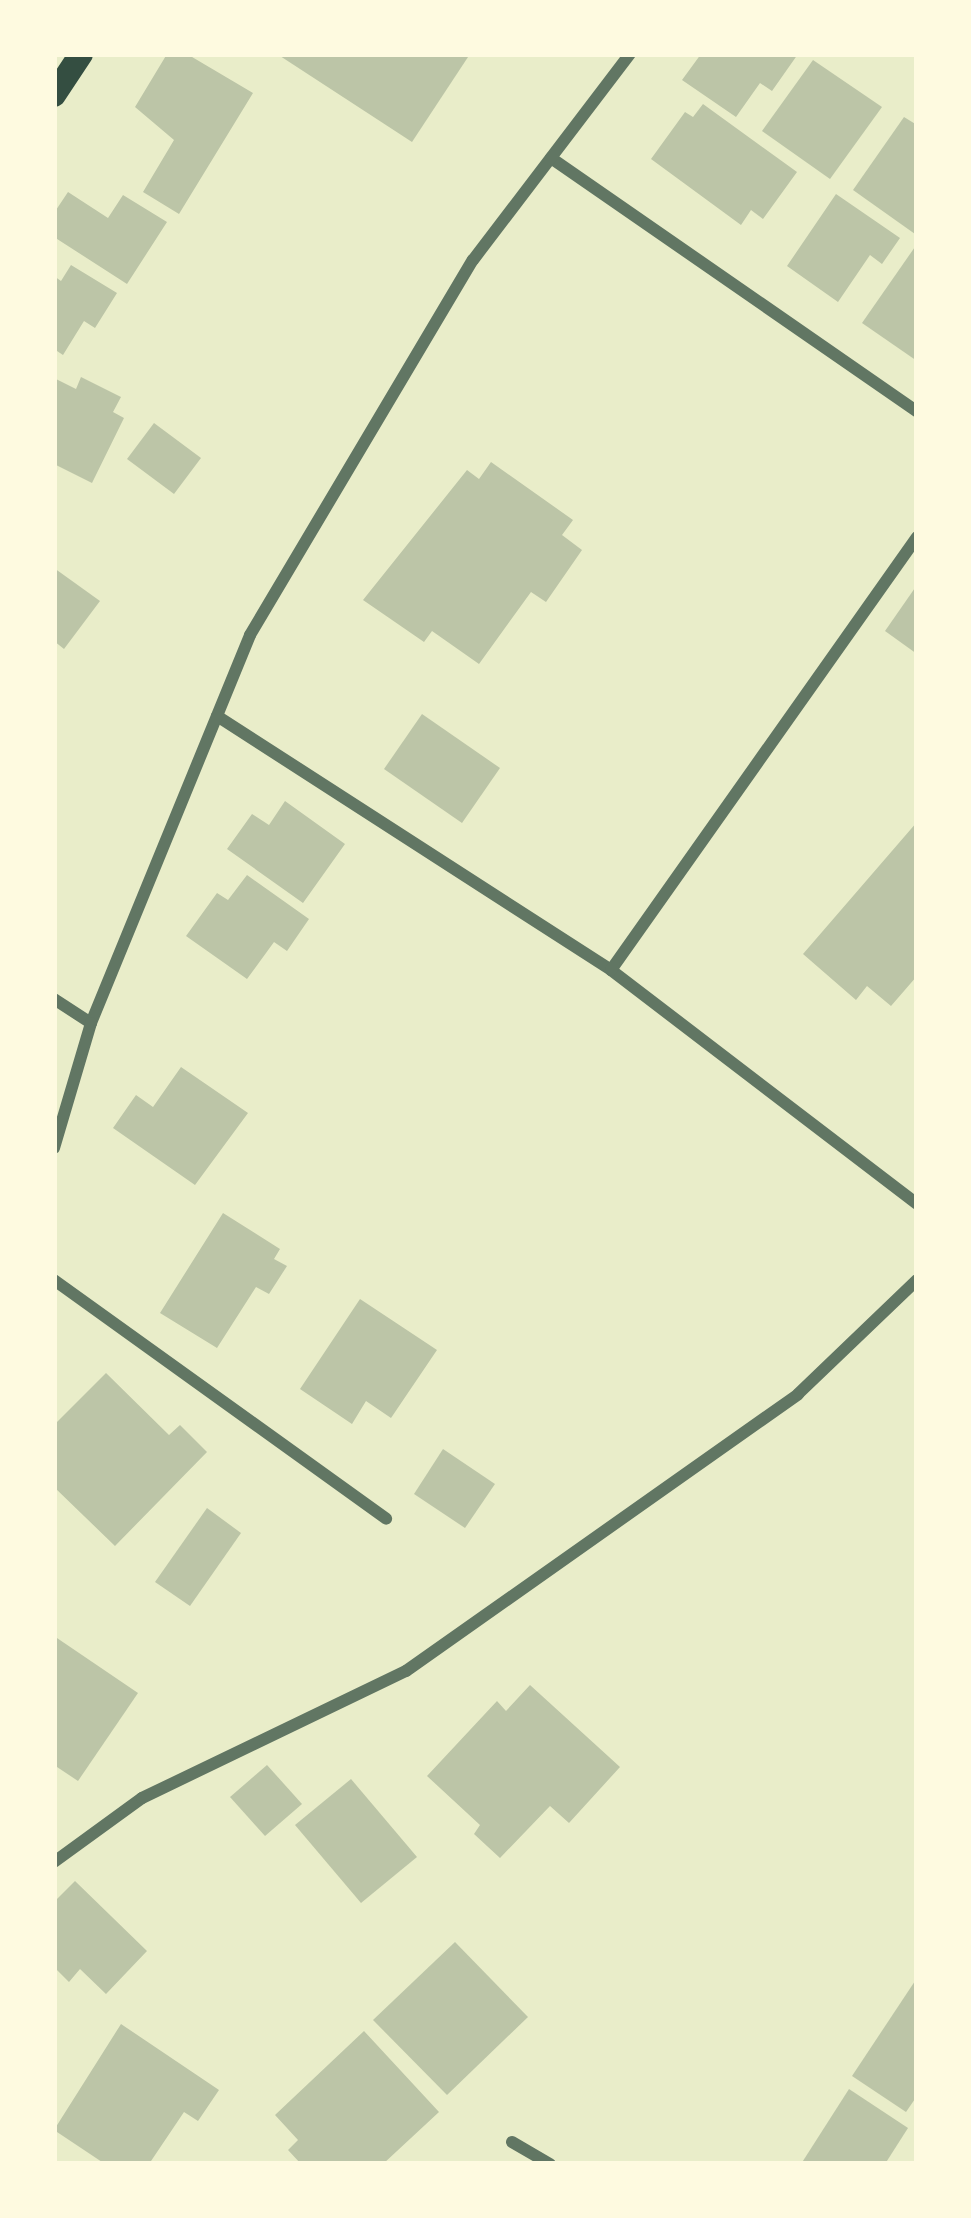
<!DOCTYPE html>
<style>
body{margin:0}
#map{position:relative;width:971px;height:2218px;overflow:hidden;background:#e9edc9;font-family:"Golos Text",sans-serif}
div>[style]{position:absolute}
.building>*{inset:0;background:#bcc5a7}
.minor>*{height:12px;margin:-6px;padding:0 6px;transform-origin:6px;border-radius:6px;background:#617663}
.secondary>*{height:24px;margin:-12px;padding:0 12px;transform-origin:12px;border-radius:12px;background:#344e41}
span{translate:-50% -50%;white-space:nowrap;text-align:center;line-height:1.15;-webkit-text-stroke:9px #fefae0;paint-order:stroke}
.frame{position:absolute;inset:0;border:57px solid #fefae0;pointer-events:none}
</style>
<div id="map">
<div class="building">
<i style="clip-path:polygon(167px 54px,187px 54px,253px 93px,179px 214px,143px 192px,174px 140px,135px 107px)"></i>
<i style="clip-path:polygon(277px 54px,470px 54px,412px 142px)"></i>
<i style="clip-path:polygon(701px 54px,798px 54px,772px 91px,760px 83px,736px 117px,682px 80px)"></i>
<i style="clip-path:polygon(813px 60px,882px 107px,830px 179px,762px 131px)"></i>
<i style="clip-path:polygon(703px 104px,797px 172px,763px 219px,751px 210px,741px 225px,651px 159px,685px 112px,693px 117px)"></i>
<i style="clip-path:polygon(904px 117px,917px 125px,915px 234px,853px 190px)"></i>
<i style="clip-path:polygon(68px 192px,108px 218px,123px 195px,167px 222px,127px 284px,54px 237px,54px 213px)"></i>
<i style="clip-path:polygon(836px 194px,900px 238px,882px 264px,870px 255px,838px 302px,787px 266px)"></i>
<i style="clip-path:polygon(917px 244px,917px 361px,862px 323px)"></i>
<i style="clip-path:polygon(71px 265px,117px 293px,95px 328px,84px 321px,63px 355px,54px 349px,54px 276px,61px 281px)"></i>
<i style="clip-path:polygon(81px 377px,121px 397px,113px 412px,124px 418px,92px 483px,54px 464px,54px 378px,76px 389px)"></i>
<i style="clip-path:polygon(154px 423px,201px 458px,174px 494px,127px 459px)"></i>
<i style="clip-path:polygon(491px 462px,573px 520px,562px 535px,582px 550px,546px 602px,531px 592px,479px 664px,432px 631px,424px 642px,363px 600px,467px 470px,479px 479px)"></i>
<i style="clip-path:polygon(54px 568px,100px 601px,64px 649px,54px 641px)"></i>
<i style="clip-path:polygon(917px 585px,917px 654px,885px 631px)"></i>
<i style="clip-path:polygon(422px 714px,500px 768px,462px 823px,384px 769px)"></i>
<i style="clip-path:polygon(285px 801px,345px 844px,303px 903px,227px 849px,252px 814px,269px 825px)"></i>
<i style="clip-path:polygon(917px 822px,917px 976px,891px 1006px,867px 986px,856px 1000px,803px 954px)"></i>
<i style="clip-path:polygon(247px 875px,309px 919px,287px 951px,274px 942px,247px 979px,186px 936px,217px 893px,228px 900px)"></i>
<i style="clip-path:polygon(181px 1067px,248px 1113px,195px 1185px,113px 1128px,136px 1095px,153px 1107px)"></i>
<i style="clip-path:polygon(223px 1213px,280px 1249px,274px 1259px,287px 1266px,269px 1294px,256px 1287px,217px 1348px,160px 1313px)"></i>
<i style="clip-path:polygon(360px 1299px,437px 1350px,391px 1418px,366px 1401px,352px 1424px,300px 1389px)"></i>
<i style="clip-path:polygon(106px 1373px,169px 1435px,180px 1425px,207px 1452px,115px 1546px,54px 1487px,54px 1425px)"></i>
<i style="clip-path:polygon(443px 1449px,495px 1484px,465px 1528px,414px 1494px)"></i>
<i style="clip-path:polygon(207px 1508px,241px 1533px,190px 1606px,155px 1582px)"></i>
<i style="clip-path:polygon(54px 1636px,138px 1693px,78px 1781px,54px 1765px)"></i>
<i style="clip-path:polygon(530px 1685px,620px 1767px,569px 1823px,550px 1806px,500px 1858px,474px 1834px,480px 1825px,427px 1776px,497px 1701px,506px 1711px)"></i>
<i style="clip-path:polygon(267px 1765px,302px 1804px,265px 1836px,230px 1797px)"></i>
<i style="clip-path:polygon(351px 1779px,417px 1857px,361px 1903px,295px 1825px)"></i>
<i style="clip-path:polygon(75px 1881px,147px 1951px,106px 1994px,80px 1969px,69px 1982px,54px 1967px,54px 1902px)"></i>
<i style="clip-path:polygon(455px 1942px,528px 2017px,447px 2095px,373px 2020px)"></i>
<i style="clip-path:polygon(917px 1978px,917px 2096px,906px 2112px,852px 2076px)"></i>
<i style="clip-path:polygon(121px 2024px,219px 2090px,198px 2121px,184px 2112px,149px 2164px,105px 2164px,54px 2130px)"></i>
<i style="clip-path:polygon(364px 2031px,439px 2112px,383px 2164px,301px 2164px,288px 2150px,298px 2140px,275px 2115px)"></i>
<i style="clip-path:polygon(849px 2089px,908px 2128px,885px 2164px,801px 2164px)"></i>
</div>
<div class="minor">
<i style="left:551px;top:158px;width:445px;rotate:34.7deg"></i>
<i style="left:217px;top:716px;width:469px;rotate:32.8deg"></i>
<i style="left:611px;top:970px;width:385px;rotate:37.4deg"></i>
<i style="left:611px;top:970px;width:530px;rotate:-54.75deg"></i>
<i style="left:54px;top:999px;width:44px;rotate:33deg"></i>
<i style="left:91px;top:1023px;width:419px;rotate:-67.7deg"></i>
<i style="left:250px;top:635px;width:436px;rotate:-59.3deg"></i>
<i style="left:473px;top:260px;width:259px;rotate:-52.7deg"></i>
<i style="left:54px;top:1148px;width:130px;rotate:-73.5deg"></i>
<i style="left:54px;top:1280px;width:409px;rotate:35.7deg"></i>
<i style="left:54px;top:1862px;width:109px;rotate:-36deg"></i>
<i style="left:142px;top:1798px;width:293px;rotate:-25.7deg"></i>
<i style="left:406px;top:1671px;width:480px;rotate:-35.2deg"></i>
<i style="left:798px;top:1394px;width:165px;rotate:-43.8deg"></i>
<i style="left:512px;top:2142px;width:44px;rotate:30.1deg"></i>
</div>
<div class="secondary">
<i style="left:54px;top:95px;width:49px;rotate:-56.6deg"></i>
</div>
<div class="frame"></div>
</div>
